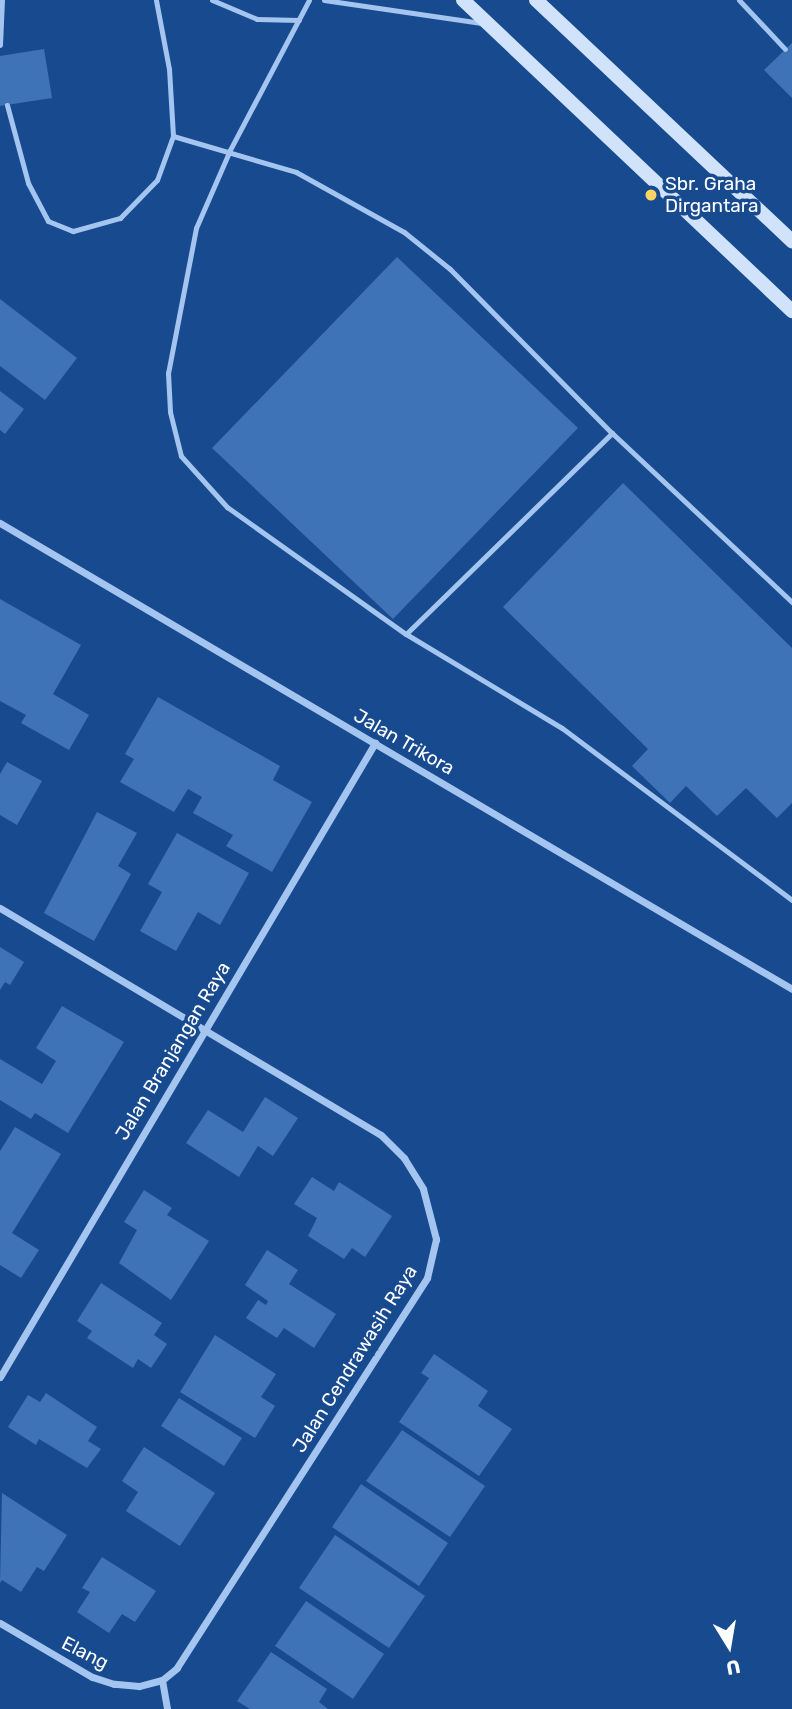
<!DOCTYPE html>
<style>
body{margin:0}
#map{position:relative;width:792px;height:1709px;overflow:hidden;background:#174a8f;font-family:Rubik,sans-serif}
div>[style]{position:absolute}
.building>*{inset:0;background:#3f73b8}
.lane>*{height:5px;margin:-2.5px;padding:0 2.5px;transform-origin:2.5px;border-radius:2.5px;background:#a4c5ef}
.street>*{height:7px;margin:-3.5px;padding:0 3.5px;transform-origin:3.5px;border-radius:3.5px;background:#a4c5ef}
.secondary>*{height:14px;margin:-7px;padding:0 7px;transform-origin:7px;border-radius:7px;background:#d1e3fb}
.dots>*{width:19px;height:19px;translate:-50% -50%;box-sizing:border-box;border:4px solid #174a8f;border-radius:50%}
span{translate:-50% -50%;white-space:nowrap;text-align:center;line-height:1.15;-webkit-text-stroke:7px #174a8f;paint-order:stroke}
.poi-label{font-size:19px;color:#fff}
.left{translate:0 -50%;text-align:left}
.street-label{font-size:19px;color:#fff}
.north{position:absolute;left:694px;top:1611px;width:70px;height:70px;-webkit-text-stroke:5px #174a8f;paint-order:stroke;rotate:169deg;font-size:19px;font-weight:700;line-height:28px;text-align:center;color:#fff}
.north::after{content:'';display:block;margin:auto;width:24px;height:32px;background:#fff;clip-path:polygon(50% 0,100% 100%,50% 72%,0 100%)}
</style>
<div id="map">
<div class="building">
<i style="clip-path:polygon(792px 43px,792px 98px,764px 70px)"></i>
<i style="clip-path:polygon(44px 49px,52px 98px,0 106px,0 56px)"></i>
<i style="clip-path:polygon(397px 257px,578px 428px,393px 619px,212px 448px)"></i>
<i style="clip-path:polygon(0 299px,77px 358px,45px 400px,0 366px)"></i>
<i style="clip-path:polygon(0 391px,24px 409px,5px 434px,0 430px)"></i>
<i style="clip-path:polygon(623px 483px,792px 648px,792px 803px,777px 818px,746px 788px,717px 816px,686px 786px,670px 803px,632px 766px,648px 749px,503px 607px)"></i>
<i style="clip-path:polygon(0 599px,81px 645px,53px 694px,89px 715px,69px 750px,21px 723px,26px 715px,0 701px)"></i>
<i style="clip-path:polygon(158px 697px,280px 766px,273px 780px,312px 802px,272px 872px,226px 846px,233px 835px,193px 813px,202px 797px,188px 789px,174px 812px,120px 782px,134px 759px,125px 754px)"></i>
<i style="clip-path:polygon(7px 762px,42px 781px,17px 825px,0 815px,0 774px)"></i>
<i style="clip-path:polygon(97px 812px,137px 833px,118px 866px,131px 874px,94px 941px,44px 913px)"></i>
<i style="clip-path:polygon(177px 833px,249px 873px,220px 925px,198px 912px,176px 951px,140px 931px,162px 892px,148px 884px)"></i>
<i style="clip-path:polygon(0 947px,24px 962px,10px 985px,5px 982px,0 990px)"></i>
<i style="clip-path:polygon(62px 1006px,124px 1042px,68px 1133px,35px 1113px,31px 1119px,0 1100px,0 1059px,42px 1084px,56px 1061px,36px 1048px)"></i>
<i style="clip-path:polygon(265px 1097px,298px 1118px,273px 1156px,258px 1146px,239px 1177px,186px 1143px,208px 1110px,243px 1132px)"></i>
<i style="clip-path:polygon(15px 1127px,61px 1154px,12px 1233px,39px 1250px,21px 1278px,0 1265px,0 1151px)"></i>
<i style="clip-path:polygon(312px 1177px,334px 1191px,339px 1182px,392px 1216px,365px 1257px,352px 1248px,344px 1259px,308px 1236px,317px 1218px,294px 1204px)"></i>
<i style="clip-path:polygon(144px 1190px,172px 1208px,167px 1215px,209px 1241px,171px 1300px,119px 1263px,137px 1230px,124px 1222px)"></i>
<i style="clip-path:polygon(267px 1250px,298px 1270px,289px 1284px,336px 1314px,314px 1348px,284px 1328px,277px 1338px,246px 1318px,258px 1300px,266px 1305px,268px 1301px,245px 1285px)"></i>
<i style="clip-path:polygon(101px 1283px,162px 1323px,154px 1335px,167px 1344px,151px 1368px,138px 1359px,133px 1368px,87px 1338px,92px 1331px,77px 1321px)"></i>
<i style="clip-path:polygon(215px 1335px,276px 1374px,261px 1397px,275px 1406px,255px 1438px,180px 1392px)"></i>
<i style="clip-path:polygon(434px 1354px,488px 1391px,478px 1406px,512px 1429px,479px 1476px,399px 1422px,429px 1378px,421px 1373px)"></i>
<i style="clip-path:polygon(46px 1393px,97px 1427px,88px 1441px,101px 1449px,87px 1468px,39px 1439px,36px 1445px,8px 1427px,28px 1395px,40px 1402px)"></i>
<i style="clip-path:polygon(179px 1398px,242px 1438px,224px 1466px,161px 1426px)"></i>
<i style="clip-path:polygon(402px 1430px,485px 1486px,450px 1537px,366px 1481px)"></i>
<i style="clip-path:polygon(144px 1447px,215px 1493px,180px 1546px,126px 1511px,138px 1492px,122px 1481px)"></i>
<i style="clip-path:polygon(361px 1484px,448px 1543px,419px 1586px,332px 1527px)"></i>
<i style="clip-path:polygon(2px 1493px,67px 1535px,44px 1571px,37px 1567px,21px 1592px,2px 1580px,0 1583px)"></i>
<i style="clip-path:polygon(335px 1535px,425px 1596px,389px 1648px,299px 1588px)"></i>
<i style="clip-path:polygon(102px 1557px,156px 1591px,135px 1622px,122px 1614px,109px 1633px,77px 1612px,90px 1592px,82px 1588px)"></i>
<i style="clip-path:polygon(306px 1601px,384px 1654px,353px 1699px,275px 1646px)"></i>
<i style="clip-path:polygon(271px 1652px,327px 1689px,319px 1702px,328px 1709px,250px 1709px,237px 1701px)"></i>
</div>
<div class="lane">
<i style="left:212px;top:0;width:49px;rotate:22.9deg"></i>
<i style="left:257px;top:19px;width:42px;rotate:1.4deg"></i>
<i style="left:309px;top:0;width:170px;rotate:117.8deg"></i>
<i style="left:230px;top:150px;width:85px;rotate:113.6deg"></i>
<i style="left:196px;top:228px;width:148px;rotate:100.9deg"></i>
<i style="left:168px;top:373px;width:39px;rotate:87deg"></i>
<i style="left:170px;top:412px;width:45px;rotate:76deg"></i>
<i style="left:181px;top:456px;width:69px;rotate:48deg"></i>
<i style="left:227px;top:507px;width:219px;rotate:35.4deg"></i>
<i style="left:406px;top:634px;width:182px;rotate:31.1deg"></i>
<i style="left:562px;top:728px;width:287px;rotate:36.8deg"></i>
<i style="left:324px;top:0;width:159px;rotate:8.3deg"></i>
<i style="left:739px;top:0;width:67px;rotate:46.8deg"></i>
<i style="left:0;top:45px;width:45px;rotate:-87.5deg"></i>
<i style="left:7px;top:105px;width:81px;rotate:74.9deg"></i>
<i style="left:28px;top:183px;width:43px;rotate:62.2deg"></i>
<i style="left:48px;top:221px;width:27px;rotate:22deg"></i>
<i style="left:73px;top:231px;width:49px;rotate:-15.5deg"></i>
<i style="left:120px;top:218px;width:53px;rotate:-45.8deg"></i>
<i style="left:157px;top:180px;width:47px;rotate:-70deg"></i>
<i style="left:173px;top:136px;width:67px;rotate:-93.4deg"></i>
<i style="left:169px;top:69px;width:70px;rotate:-100.7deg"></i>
<i style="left:173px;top:136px;width:128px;rotate:16.3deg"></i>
<i style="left:296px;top:172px;width:124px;rotate:29.1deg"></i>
<i style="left:404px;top:232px;width:59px;rotate:38.8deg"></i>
<i style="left:450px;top:269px;width:231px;rotate:45.4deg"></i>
<i style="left:612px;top:433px;width:247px;rotate:43.2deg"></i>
<i style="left:406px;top:634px;width:288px;rotate:-44.3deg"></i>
</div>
<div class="street">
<i style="left:0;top:523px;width:919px;rotate:30.47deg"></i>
<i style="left:0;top:908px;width:443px;rotate:30.8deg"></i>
<i style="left:381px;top:1135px;width:33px;rotate:45deg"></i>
<i style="left:404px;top:1158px;width:36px;rotate:58deg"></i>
<i style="left:423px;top:1189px;width:52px;rotate:75.4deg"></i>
<i style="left:436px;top:1239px;width:40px;rotate:103deg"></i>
<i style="left:427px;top:1278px;width:463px;rotate:122.7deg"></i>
<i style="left:177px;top:1668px;width:19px;rotate:141deg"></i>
<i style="left:162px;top:1680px;width:24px;rotate:165deg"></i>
<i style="left:139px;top:1686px;width:25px;rotate:-175deg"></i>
<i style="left:114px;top:1684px;width:23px;rotate:-162deg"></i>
<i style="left:92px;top:1677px;width:107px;rotate:-149.6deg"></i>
<i style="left:0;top:1377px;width:737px;rotate:-59.4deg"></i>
<i style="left:162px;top:1680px;width:29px;rotate:80deg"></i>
</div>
<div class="secondary">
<i style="left:463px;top:0;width:453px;rotate:43.4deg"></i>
<i style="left:536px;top:0;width:352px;rotate:43.3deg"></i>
</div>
<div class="dots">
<i style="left:651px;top:195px;background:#ffd462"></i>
</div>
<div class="poi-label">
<span class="left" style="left:665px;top:195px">Sbr. Graha<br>Dirgantara</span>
</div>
<div class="street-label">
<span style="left:404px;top:742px;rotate:30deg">Jalan Trikora</span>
<span style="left:173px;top:1051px;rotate:-59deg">Jalan Branjangan Raya</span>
<span style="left:355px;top:1359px;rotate:-58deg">Jalan Cendrawasih Raya</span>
<span style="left:85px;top:1653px;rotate:27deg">Elang</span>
</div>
<div class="north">U</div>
</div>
